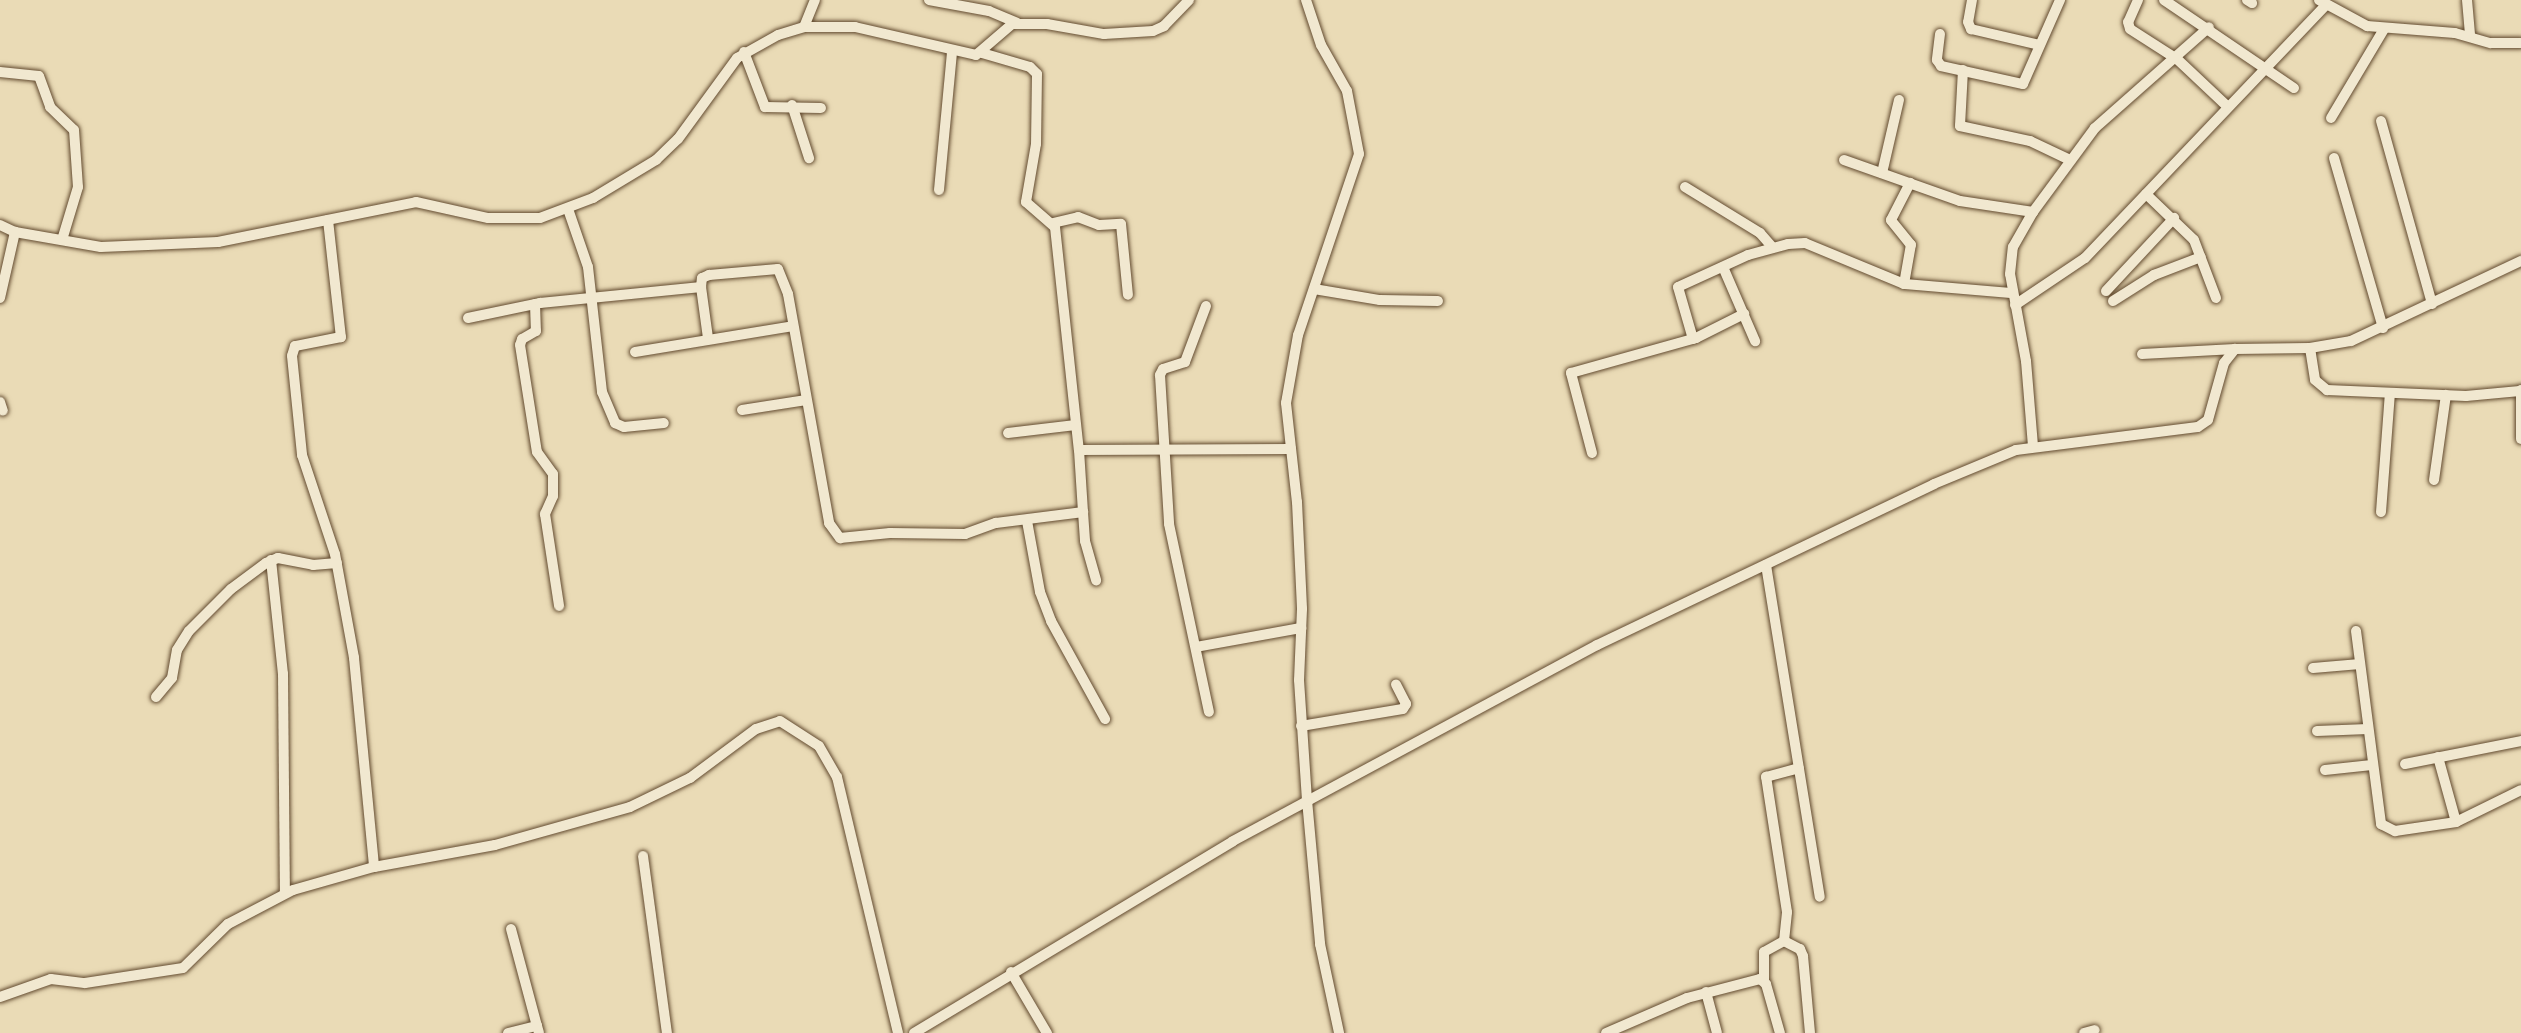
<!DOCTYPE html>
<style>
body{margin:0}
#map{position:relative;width:2521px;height:1033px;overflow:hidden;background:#eadbb6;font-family:"Gentium Book Plus",serif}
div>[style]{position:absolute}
.roads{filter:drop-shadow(0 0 2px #624a2f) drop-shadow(0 0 2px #624a2f)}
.street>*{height:10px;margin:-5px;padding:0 5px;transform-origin:5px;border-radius:5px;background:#f1e8d0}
span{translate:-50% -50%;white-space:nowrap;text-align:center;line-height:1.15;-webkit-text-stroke:5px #f1e8d0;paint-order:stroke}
</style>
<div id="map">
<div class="roads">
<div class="street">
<i style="left:929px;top:0;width:61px;rotate:10.4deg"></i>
<i style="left:989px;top:11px;width:30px;rotate:23deg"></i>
<i style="left:1306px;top:0;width:47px;rotate:71.6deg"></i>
<i style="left:1321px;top:45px;width:53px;rotate:60.5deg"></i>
<i style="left:1347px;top:91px;width:64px;rotate:79.2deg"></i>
<i style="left:1359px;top:154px;width:191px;rotate:108.6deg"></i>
<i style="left:1298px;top:335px;width:69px;rotate:100deg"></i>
<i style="left:1286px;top:403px;width:100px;rotate:83.7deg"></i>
<i style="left:1297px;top:502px;width:107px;rotate:87.3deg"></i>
<i style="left:1302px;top:609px;width:71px;rotate:92.4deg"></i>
<i style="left:1299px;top:680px;width:120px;rotate:86.2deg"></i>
<i style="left:1307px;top:800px;width:145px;rotate:84.8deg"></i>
<i style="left:1320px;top:944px;width:91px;rotate:77.9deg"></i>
<i style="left:1972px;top:0;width:22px;rotate:100deg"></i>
<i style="left:1968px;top:22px;width:8px;rotate:67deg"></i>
<i style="left:1971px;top:29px;width:70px;rotate:13.2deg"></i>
<i style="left:2138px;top:0;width:24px;rotate:114deg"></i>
<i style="left:2128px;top:22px;width:7px;rotate:74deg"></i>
<i style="left:2130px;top:29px;width:56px;rotate:32.6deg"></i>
<i style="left:2177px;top:59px;width:70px;rotate:43.3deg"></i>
<i style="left:2164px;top:0;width:157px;rotate:34.1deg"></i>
<i style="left:2247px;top:0;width:6px;rotate:31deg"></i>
<i style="left:2319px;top:0;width:55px;rotate:28.4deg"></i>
<i style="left:2367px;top:26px;width:88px;rotate:4.5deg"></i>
<i style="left:2455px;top:33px;width:37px;rotate:16deg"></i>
<i style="left:2491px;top:43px;width:30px"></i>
<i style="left:2467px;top:0;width:35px;rotate:85deg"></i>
<i style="left:804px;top:27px;width:29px;rotate:-68deg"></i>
<i style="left:1940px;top:34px;width:26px;rotate:97deg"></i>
<i style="left:1937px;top:60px;width:7px;rotate:56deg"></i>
<i style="left:1941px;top:66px;width:84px;rotate:12.4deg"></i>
<i style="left:2023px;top:84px;width:92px;rotate:-66.2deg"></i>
<i style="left:744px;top:52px;width:59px;rotate:69.1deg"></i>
<i style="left:765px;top:107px;width:56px;rotate:1deg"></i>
<i style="left:982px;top:53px;width:50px;rotate:16.3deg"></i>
<i style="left:1030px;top:67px;width:10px;rotate:45deg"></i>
<i style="left:1037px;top:74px;width:70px;rotate:90.8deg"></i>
<i style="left:1036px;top:144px;width:59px;rotate:99.8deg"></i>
<i style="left:1026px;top:202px;width:38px;rotate:41deg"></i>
<i style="left:1055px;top:227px;width:224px;rotate:83.9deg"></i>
<i style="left:1963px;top:70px;width:56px;rotate:93.1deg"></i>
<i style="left:1960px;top:126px;width:72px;rotate:12.1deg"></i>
<i style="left:2030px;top:141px;width:44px;rotate:25.4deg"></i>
<i style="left:0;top:72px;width:39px;rotate:6deg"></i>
<i style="left:39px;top:76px;width:33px;rotate:70deg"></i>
<i style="left:50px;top:107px;width:33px;rotate:44deg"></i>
<i style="left:74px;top:130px;width:57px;rotate:86deg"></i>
<i style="left:78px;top:187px;width:55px;rotate:106.8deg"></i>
<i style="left:792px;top:105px;width:56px;rotate:72.2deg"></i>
<i style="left:2331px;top:118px;width:104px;rotate:-59.2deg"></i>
<i style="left:2381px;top:121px;width:190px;rotate:74.4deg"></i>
<i style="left:2334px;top:158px;width:177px;rotate:73.9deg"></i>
<i style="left:1844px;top:160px;width:123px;rotate:19.5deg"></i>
<i style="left:1960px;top:201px;width:74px;rotate:8.6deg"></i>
<i style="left:1882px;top:173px;width:75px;rotate:-76.9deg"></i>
<i style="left:1685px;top:187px;width:88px;rotate:31.5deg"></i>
<i style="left:1760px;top:233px;width:18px;rotate:49deg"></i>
<i style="left:939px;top:190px;width:139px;rotate:-84.6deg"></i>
<i style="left:2146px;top:194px;width:66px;rotate:43.8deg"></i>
<i style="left:2194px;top:240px;width:62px;rotate:69.2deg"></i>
<i style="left:568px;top:209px;width:61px;rotate:71deg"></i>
<i style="left:588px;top:267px;width:126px;rotate:83.6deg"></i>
<i style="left:602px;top:392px;width:34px;rotate:67deg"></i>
<i style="left:615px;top:423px;width:10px;rotate:24deg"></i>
<i style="left:624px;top:427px;width:40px;rotate:-5.7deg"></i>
<i style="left:328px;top:220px;width:118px;rotate:83.7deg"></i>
<i style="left:341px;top:337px;width:47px;rotate:168.9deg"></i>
<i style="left:295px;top:346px;width:10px;rotate:107deg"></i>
<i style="left:292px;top:356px;width:100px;rotate:84.2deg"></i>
<i style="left:302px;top:455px;width:104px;rotate:71.6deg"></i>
<i style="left:335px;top:554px;width:106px;rotate:79.6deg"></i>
<i style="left:354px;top:658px;width:210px;rotate:84.5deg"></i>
<i style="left:1053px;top:223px;width:26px;rotate:-13deg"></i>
<i style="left:1078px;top:217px;width:22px;rotate:21deg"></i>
<i style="left:1099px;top:225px;width:22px;rotate:-3deg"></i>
<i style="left:1121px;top:224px;width:71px;rotate:84.4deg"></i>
<i style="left:0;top:225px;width:17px;rotate:25deg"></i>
<i style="left:15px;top:232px;width:87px;rotate:9.9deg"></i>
<i style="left:101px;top:247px;width:117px;rotate:-2.4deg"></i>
<i style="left:218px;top:242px;width:202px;rotate:-11.4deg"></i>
<i style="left:416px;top:202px;width:74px;rotate:12.5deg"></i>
<i style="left:488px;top:218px;width:52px"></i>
<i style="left:540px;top:218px;width:57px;rotate:-20.7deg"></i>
<i style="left:593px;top:198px;width:74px;rotate:-31.1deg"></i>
<i style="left:656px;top:160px;width:30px;rotate:-44deg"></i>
<i style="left:678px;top:139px;width:100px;rotate:-53.9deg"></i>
<i style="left:737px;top:58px;width:47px;rotate:-29.3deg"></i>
<i style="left:778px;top:35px;width:27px;rotate:-17deg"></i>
<i style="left:804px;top:27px;width:51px"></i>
<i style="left:855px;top:27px;width:124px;rotate:13deg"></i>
<i style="left:976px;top:55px;width:48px;rotate:-40.7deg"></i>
<i style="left:1012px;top:24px;width:35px"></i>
<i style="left:1047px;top:24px;width:58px;rotate:10deg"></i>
<i style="left:1104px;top:34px;width:49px;rotate:-3.5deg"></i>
<i style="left:1153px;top:31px;width:12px;rotate:-24deg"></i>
<i style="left:1164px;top:26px;width:36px;rotate:-46deg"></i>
<i style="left:1723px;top:267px;width:81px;rotate:66.6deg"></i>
<i style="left:1904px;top:284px;width:40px;rotate:-80deg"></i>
<i style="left:1911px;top:245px;width:32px;rotate:-129deg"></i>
<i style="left:1891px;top:220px;width:42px;rotate:-62.8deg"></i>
<i style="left:701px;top:287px;width:51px;rotate:82.2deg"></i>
<i style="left:1314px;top:289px;width:67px;rotate:9.5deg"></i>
<i style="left:1380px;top:300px;width:58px;rotate:1deg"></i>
<i style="left:2106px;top:291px;width:100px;rotate:-47deg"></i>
<i style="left:0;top:298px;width:68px;rotate:-77.2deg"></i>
<i style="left:2113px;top:301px;width:49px;rotate:-32.4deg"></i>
<i style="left:2154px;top:275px;width:50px;rotate:-21deg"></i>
<i style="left:535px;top:304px;width:27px;rotate:88deg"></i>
<i style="left:536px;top:331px;width:16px;rotate:150deg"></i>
<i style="left:522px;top:339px;width:6px;rotate:108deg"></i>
<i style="left:520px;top:345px;width:108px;rotate:81deg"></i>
<i style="left:537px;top:452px;width:27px;rotate:54deg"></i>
<i style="left:553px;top:474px;width:22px;rotate:90deg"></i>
<i style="left:553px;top:496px;width:20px;rotate:114deg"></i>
<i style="left:545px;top:514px;width:93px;rotate:81.3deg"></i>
<i style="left:2015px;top:305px;width:84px;rotate:-33.9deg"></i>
<i style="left:2085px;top:258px;width:348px;rotate:-46.4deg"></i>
<i style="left:1206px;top:306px;width:60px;rotate:110.6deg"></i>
<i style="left:1185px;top:362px;width:23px;rotate:162deg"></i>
<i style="left:1163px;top:369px;width:7px;rotate:117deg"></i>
<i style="left:1160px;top:375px;width:149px;rotate:86.5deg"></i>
<i style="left:1169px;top:524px;width:192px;rotate:78deg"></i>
<i style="left:468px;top:318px;width:74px;rotate:-11.8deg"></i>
<i style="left:540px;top:303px;width:162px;rotate:-5.7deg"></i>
<i style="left:701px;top:287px;width:9px;rotate:-84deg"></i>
<i style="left:702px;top:278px;width:8px;rotate:-23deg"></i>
<i style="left:709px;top:275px;width:69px;rotate:-5deg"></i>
<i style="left:778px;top:269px;width:27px;rotate:68deg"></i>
<i style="left:788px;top:294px;width:233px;rotate:79.8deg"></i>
<i style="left:829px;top:523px;width:19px;rotate:54deg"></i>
<i style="left:840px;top:538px;width:50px;rotate:-5.7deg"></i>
<i style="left:890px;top:533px;width:75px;rotate:0.8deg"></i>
<i style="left:965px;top:534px;width:33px;rotate:-20deg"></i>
<i style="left:996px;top:523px;width:88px;rotate:-7.2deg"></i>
<i style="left:1083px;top:512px;width:62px;rotate:-93.7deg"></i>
<i style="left:1079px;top:450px;width:212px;rotate:-0.3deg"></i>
<i style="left:1693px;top:339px;width:54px;rotate:-106.1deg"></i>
<i style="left:1678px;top:287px;width:77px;rotate:-24.6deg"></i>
<i style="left:1748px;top:255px;width:41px;rotate:-15.4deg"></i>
<i style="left:1788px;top:244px;width:17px;rotate:-3deg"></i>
<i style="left:1805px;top:243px;width:107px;rotate:22.5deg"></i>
<i style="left:1904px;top:284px;width:108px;rotate:4.8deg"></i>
<i style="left:2310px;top:348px;width:32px;rotate:81deg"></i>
<i style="left:2315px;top:380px;width:16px;rotate:40deg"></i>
<i style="left:2327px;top:390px;width:139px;rotate:2.5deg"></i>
<i style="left:2466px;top:396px;width:54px;rotate:-5.3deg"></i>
<i style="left:635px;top:352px;width:160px;rotate:-9.3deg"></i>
<i style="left:2142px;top:354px;width:93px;rotate:-3.1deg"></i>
<i style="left:2521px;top:390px;width:49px;rotate:90deg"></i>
<i style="left:0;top:402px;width:9px;rotate:72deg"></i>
<i style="left:742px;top:410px;width:65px;rotate:-8.9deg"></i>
<i style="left:1008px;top:433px;width:68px;rotate:-6.7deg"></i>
<i style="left:2033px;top:446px;width:85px;rotate:-94.7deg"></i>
<i style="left:2026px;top:361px;width:88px;rotate:-100.4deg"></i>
<i style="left:2010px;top:274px;width:27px;rotate:-84deg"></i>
<i style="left:2013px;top:247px;width:40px;rotate:-60.3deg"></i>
<i style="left:2033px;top:212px;width:104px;rotate:-53.6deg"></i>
<i style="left:2095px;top:128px;width:152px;rotate:-41.5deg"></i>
<i style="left:1592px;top:453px;width:83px;rotate:-104.7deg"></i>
<i style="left:1571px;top:373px;width:130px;rotate:-15.6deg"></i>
<i style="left:1696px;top:338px;width:54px;rotate:-26.6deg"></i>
<i style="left:2434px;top:480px;width:86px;rotate:-82deg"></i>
<i style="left:1083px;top:512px;width:29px;rotate:86deg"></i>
<i style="left:1085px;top:541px;width:41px;rotate:74.2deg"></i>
<i style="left:2381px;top:512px;width:119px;rotate:-85.7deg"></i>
<i style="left:1027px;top:521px;width:72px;rotate:79.6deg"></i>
<i style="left:1040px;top:592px;width:31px;rotate:69deg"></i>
<i style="left:1051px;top:621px;width:112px;rotate:61.1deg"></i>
<i style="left:271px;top:560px;width:115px;rotate:84deg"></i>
<i style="left:283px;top:674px;width:219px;rotate:89.5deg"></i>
<i style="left:1766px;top:565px;width:336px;rotate:80.8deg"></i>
<i style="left:2356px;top:631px;width:195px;rotate:82.6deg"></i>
<i style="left:2381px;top:824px;width:16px;rotate:27deg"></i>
<i style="left:2395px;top:831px;width:62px;rotate:-8.4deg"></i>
<i style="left:2456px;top:822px;width:72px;rotate:-26.2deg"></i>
<i style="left:1196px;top:647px;width:107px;rotate:-10.3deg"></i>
<i style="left:2313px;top:668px;width:47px;rotate:-4.9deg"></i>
<i style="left:156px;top:697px;width:25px;rotate:-50deg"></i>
<i style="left:172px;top:678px;width:28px;rotate:-80deg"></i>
<i style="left:177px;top:650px;width:22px;rotate:-58deg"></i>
<i style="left:189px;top:631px;width:59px;rotate:-45deg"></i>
<i style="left:231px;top:589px;width:44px;rotate:-36.6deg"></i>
<i style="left:266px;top:563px;width:13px;rotate:-23deg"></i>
<i style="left:278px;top:558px;width:36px;rotate:11deg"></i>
<i style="left:313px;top:565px;width:24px;rotate:-5deg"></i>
<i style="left:1301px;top:726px;width:103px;rotate:-9.5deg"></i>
<i style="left:1403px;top:709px;width:6px;rotate:-59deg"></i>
<i style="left:1406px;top:704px;width:22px;rotate:-117deg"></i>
<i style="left:2317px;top:731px;width:51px;rotate:-2.2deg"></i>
<i style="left:2438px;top:757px;width:67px;rotate:74.5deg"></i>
<i style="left:2405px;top:764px;width:118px;rotate:-11.2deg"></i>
<i style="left:2325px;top:770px;width:47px;rotate:-6.1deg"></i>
<i style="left:643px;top:856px;width:179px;rotate:82.3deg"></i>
<i style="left:511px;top:929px;width:100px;rotate:75deg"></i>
<i style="left:1784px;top:941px;width:18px;rotate:27deg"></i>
<i style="left:1800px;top:949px;width:8px;rotate:67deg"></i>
<i style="left:1803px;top:956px;width:77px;rotate:84.8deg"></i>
<i style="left:1011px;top:972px;width:71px;rotate:59.5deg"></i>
<i style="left:1764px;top:980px;width:28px;rotate:-90deg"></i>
<i style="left:1764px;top:952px;width:23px;rotate:-29deg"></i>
<i style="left:1784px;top:941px;width:29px;rotate:-84deg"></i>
<i style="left:1787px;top:912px;width:137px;rotate:-98.8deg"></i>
<i style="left:1766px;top:777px;width:34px;rotate:-15deg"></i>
<i style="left:1706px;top:992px;width:42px;rotate:75deg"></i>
<i style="left:0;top:997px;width:54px;rotate:-19.4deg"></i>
<i style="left:51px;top:979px;width:34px;rotate:7deg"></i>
<i style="left:85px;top:983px;width:99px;rotate:-8.7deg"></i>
<i style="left:183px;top:968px;width:63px;rotate:-44.4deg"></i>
<i style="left:228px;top:924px;width:73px;rotate:-27.6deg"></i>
<i style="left:293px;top:890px;width:84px;rotate:-15.9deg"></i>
<i style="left:374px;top:867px;width:123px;rotate:-10.3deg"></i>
<i style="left:495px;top:845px;width:140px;rotate:-15.7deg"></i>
<i style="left:630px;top:807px;width:67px;rotate:-25.8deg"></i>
<i style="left:690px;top:778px;width:82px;rotate:-36.6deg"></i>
<i style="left:756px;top:729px;width:25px;rotate:-18deg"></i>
<i style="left:780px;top:721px;width:46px;rotate:32.7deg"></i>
<i style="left:819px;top:746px;width:36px;rotate:60deg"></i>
<i style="left:837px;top:777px;width:263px;rotate:76.6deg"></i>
<i style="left:508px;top:1033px;width:30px;rotate:-14deg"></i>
<i style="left:537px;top:1026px;width:7px;rotate:74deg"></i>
<i style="left:914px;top:1033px;width:372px;rotate:-31deg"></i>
<i style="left:1233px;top:841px;width:413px;rotate:-28.3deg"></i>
<i style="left:1597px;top:645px;width:373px;rotate:-25.5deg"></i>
<i style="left:1934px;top:484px;width:89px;rotate:-22.5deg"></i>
<i style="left:2016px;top:450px;width:183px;rotate:-7.2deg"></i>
<i style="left:2198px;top:427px;width:12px;rotate:-35deg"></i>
<i style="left:2208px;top:420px;width:59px;rotate:-74.3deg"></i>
<i style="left:2224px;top:363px;width:18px;rotate:-52deg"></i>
<i style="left:2235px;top:349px;width:75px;rotate:-0.8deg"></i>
<i style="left:2310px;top:348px;width:42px;rotate:-9.7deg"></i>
<i style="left:2351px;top:341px;width:188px;rotate:-25.2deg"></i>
<i style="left:1606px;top:1033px;width:88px;rotate:-23.4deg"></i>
<i style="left:1687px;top:998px;width:75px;rotate:-14.6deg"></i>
<i style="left:1760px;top:979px;width:8px;rotate:40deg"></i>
<i style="left:1766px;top:984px;width:51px;rotate:74.1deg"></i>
<i style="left:2084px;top:1033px;width:11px;rotate:-15deg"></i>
</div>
</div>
</div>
